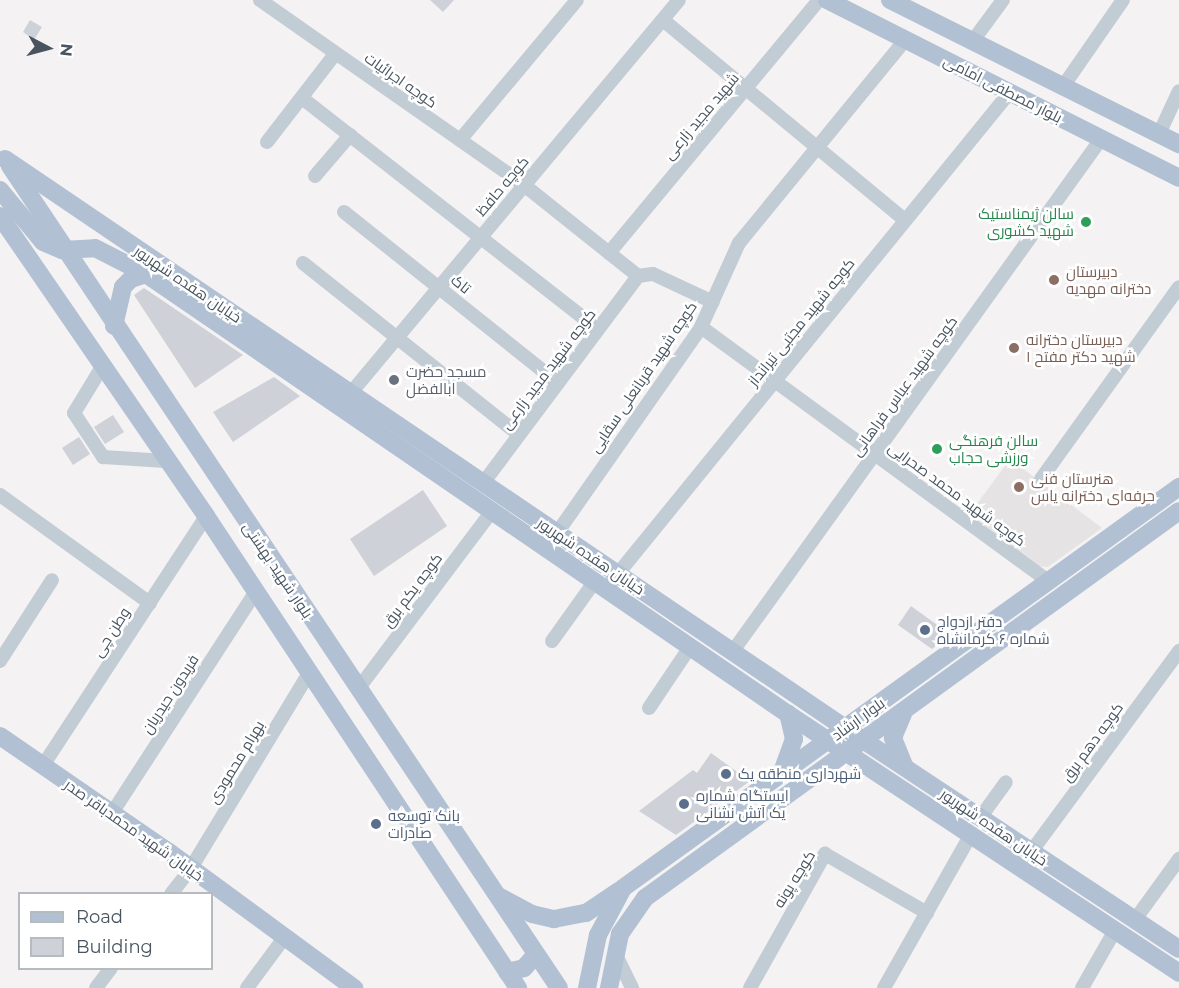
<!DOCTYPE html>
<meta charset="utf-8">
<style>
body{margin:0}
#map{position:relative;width:1179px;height:988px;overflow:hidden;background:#f4f2f2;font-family:Montserrat,Cairo,sans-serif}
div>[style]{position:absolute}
.education>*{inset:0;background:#e5e3e4}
.building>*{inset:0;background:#ced1d7}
.minor>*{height:14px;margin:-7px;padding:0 7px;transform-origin:7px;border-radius:7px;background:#c2ccd4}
.major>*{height:18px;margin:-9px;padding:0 9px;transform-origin:9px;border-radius:9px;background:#b1c0d2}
.dots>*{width:16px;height:16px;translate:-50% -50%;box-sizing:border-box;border:3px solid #fff;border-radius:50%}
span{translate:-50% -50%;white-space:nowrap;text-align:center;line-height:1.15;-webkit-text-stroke:5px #fff;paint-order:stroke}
.street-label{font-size:15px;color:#485561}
.leisure-label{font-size:15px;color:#27864d}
.right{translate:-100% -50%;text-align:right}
.left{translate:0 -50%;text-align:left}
.education-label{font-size:15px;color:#785e54}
.worship-label{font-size:15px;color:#5b616d}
.service-label{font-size:15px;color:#4e5e75}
.legend{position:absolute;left:18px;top:892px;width:195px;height:78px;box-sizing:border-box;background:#fff;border:2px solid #b6bbc0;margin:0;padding:8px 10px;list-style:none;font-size:18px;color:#485561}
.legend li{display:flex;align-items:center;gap:12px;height:30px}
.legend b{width:30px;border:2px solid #b6bbc0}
.north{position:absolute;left:18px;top:18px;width:60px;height:60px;-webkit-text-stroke:4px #fff;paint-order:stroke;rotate:96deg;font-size:16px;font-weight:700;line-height:24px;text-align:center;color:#485561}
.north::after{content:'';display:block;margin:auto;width:21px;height:27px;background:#485561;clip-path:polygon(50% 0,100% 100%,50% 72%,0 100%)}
</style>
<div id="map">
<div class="education">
<i style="clip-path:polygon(1010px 459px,1102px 528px,1048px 567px,1035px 566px,968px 516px)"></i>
</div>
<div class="building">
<i style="clip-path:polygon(430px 0,454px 0,443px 12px)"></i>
<i style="clip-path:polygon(30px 20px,42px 27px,34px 40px,23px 32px)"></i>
<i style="clip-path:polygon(144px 288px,243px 355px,195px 388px,134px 295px)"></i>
<i style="clip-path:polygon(274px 377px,300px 396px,233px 442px,213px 412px)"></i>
<i style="clip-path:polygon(113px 415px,124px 432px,105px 444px,94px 427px)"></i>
<i style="clip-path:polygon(79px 437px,90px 454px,73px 465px,62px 448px)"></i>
<i style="clip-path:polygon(423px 490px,447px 526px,374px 576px,350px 539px)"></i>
<i style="clip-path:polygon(911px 606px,951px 635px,932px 649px,898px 625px)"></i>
<i style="clip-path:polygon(711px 753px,750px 781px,676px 835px,639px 811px,693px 770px,697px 773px)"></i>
</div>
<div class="minor">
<i style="left:260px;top:0;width:322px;rotate:35deg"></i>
<i style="left:524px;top:185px;width:146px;rotate:38.6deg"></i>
<i style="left:663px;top:20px;width:314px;rotate:39.6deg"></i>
<i style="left:972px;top:42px;width:52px;rotate:-53.6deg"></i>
<i style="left:1062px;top:88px;width:107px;rotate:-55.3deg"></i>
<i style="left:302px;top:98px;width:375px;rotate:38deg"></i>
<i style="left:1159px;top:134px;width:47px;rotate:-65.1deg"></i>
<i style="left:460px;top:140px;width:182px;rotate:-50.1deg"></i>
<i style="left:267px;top:142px;width:111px;rotate:-52.3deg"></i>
<i style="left:315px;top:176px;width:54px;rotate:-49.5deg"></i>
<i style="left:344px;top:212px;width:274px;rotate:38.6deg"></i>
<i style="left:609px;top:253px;width:329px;rotate:-50.3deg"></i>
<i style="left:303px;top:263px;width:276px;rotate:38.5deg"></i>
<i style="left:638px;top:276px;width:15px;rotate:-8deg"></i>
<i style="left:653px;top:274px;width:66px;rotate:25deg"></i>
<i style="left:701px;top:327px;width:430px;rotate:36.2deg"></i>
<i style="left:102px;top:367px;width:54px;rotate:121.3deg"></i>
<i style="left:74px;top:413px;width:53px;rotate:56.6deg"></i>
<i style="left:103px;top:457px;width:63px;rotate:3.6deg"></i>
<i style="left:350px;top:394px;width:513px;rotate:-50.14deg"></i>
<i style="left:1041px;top:479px;width:236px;rotate:-54.3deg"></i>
<i style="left:484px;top:482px;width:257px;rotate:-53.2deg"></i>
<i style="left:0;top:495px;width:185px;rotate:35.8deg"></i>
<i style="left:557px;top:533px;width:251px;rotate:-55deg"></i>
<i style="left:701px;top:327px;width:92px;rotate:-65.7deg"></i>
<i style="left:739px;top:243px;width:262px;rotate:-50.7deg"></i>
<i style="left:612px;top:581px;width:630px;rotate:-50.86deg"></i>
<i style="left:552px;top:641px;width:74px;rotate:-54.4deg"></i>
<i style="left:733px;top:651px;width:631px;rotate:-54.29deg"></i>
<i style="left:0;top:661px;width:96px;rotate:-57.3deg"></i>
<i style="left:358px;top:689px;width:223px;rotate:-53deg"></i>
<i style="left:649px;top:708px;width:73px;rotate:-56.1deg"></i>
<i style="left:42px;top:767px;width:300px;rotate:-56.8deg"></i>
<i style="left:112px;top:813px;width:262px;rotate:-57deg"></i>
<i style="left:980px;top:818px;width:44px;rotate:-54.2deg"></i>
<i style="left:1031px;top:852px;width:250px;rotate:-53.6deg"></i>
<i style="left:171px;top:894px;width:33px;rotate:-52deg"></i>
<i style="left:191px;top:868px;width:228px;rotate:-58.8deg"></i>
<i style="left:1134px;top:921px;width:77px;rotate:-54deg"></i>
<i style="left:616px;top:955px;width:37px;rotate:64deg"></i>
<i style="left:96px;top:988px;width:25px;rotate:-53deg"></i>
<i style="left:247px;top:988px;width:62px;rotate:-53.5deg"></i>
<i style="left:750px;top:988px;width:154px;rotate:-60.8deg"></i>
<i style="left:825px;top:854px;width:118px;rotate:30deg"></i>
<i style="left:884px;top:988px;width:175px;rotate:-60.5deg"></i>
<i style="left:1082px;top:988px;width:64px;rotate:-60.3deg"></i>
</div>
<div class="major">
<i style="left:827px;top:0;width:394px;rotate:26.8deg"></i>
<i style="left:890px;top:0;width:323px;rotate:26.5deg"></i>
<i style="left:5px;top:159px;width:1015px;rotate:34.11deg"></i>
<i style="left:845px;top:728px;width:400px;rotate:33.5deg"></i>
<i style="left:10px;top:166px;width:988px;rotate:56.26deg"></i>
<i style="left:0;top:190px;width:67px;rotate:50.4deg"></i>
<i style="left:43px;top:242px;width:21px;rotate:23deg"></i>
<i style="left:62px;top:250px;width:33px;rotate:-3deg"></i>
<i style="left:95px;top:248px;width:57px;rotate:27deg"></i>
<i style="left:146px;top:274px;width:778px;rotate:34.43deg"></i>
<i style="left:788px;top:714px;width:469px;rotate:33.5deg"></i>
<i style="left:0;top:216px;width:364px;rotate:55.5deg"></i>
<i style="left:206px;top:516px;width:566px;rotate:56.53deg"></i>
<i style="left:114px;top:326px;width:40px;rotate:-77deg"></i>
<i style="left:123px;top:287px;width:11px;rotate:-45deg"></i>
<i style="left:131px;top:279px;width:16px;rotate:-18deg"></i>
<i style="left:903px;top:714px;width:26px;rotate:113deg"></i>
<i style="left:893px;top:738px;width:29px;rotate:68deg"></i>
<i style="left:0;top:736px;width:205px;rotate:34.5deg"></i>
<i style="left:169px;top:852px;width:230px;rotate:36.3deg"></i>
<i style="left:782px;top:772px;width:35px;rotate:-70deg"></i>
<i style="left:794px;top:739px;width:26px;rotate:-103deg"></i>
<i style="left:500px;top:897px;width:36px;rotate:28deg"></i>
<i style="left:532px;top:914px;width:23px;rotate:13deg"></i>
<i style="left:554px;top:919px;width:33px;rotate:-11deg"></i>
<i style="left:586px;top:913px;width:40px;rotate:-34deg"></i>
<i style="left:507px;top:972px;width:17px;rotate:-13deg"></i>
<i style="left:524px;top:968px;width:18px;rotate:-49deg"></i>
<i style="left:587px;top:988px;width:54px;rotate:-78.3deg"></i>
<i style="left:598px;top:935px;width:53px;rotate:-62deg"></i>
<i style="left:623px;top:888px;width:686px;rotate:-35.8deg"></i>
<i style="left:609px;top:988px;width:55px;rotate:-78.5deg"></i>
<i style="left:620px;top:934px;width:44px;rotate:-55.2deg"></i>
<i style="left:645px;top:898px;width:659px;rotate:-35.93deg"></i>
</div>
<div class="dots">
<i style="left:1086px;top:222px;background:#2e9e5b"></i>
<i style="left:1054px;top:280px;background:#8d6e63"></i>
<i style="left:1014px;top:348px;background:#8d6e63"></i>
<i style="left:394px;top:380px;background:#6b7280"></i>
<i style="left:937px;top:449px;background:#2e9e5b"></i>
<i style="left:1019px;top:487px;background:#8d6e63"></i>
<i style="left:925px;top:630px;background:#5c6f8a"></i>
<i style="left:726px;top:774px;background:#5c6f8a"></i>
<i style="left:684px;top:804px;background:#5c6f8a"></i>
<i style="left:376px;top:824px;background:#5c6f8a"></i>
</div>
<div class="street-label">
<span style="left:401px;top:80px;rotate:35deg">کوچه اجرائیات</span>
<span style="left:1003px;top:89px;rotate:27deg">بلوار مصطفی امامی</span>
<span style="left:701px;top:116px;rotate:-50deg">شهید مجید زارعی</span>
<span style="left:502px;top:186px;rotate:-50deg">کوچه حافظ</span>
<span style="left:188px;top:284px;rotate:34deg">خیابان هفده شهریور</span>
<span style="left:461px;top:284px;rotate:39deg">تاک</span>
<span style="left:801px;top:322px;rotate:-51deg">کوچه شهید مجتبی تیرانداز</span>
<span style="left:548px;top:369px;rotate:-53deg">کوچه شهید مجید زارعی</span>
<span style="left:643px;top:377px;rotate:-56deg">کوچه شهید قربانعلی سقایی</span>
<span style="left:904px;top:386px;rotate:-54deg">کوچه شهید عباس فراهانی</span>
<span style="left:957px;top:494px;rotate:36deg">کوچه شهید محمد صحرایی</span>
<span style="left:591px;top:556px;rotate:34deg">خیابان هفده شهریور</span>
<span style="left:278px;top:570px;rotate:56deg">بلوار شهید بهشتی</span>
<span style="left:412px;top:590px;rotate:-53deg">کوچه یکم برق</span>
<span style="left:111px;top:632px;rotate:-57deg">وطن چی</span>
<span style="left:170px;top:694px;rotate:-57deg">فریدون حیدریان</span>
<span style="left:858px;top:719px;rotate:-36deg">بلوار ارشاد</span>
<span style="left:1092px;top:742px;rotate:-54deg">کوچه دهم برق</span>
<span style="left:236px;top:762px;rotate:-59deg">بهرام محمودی</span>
<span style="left:994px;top:827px;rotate:34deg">خیابان هفده شهریور</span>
<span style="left:134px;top:830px;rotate:35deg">خیابان شهید محمدباقر صدر</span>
<span style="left:794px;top:879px;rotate:-58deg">کوچه پونه</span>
</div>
<div class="leisure-label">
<span class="right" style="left:1074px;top:222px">سالن ژیمناستیک<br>شهید کشوری</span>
<span class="left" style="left:949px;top:449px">سالن فرهنگی<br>ورزشی حجاب</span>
</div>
<div class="education-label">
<span class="left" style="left:1066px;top:280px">دبیرستان<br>دخترانه مهدیه</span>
<span class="left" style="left:1026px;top:348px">دبیرستان دخترانه<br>شهید دکتر مفتح ۱</span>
<span class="left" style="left:1031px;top:487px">هنرستان فنی<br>حرفه‌ای دخترانه یاس</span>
</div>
<div class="worship-label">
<span class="left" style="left:406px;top:380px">مسجد حضرت<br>ابالفضل</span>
</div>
<div class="service-label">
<span class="left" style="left:937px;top:630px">دفتر ازدواج<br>شماره ۶ کرمانشاه</span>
<span class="left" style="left:738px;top:774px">شهرداری منطقه یک</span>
<span class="left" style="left:696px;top:804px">ایستگاه شماره<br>یک آتش نشانی</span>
<span class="left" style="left:388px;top:824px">بانک توسعه<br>صادرات</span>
</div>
<ul class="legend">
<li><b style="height:8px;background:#b1c0d2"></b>Road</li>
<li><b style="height:16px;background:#ced1d7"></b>Building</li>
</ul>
<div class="north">N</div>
</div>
